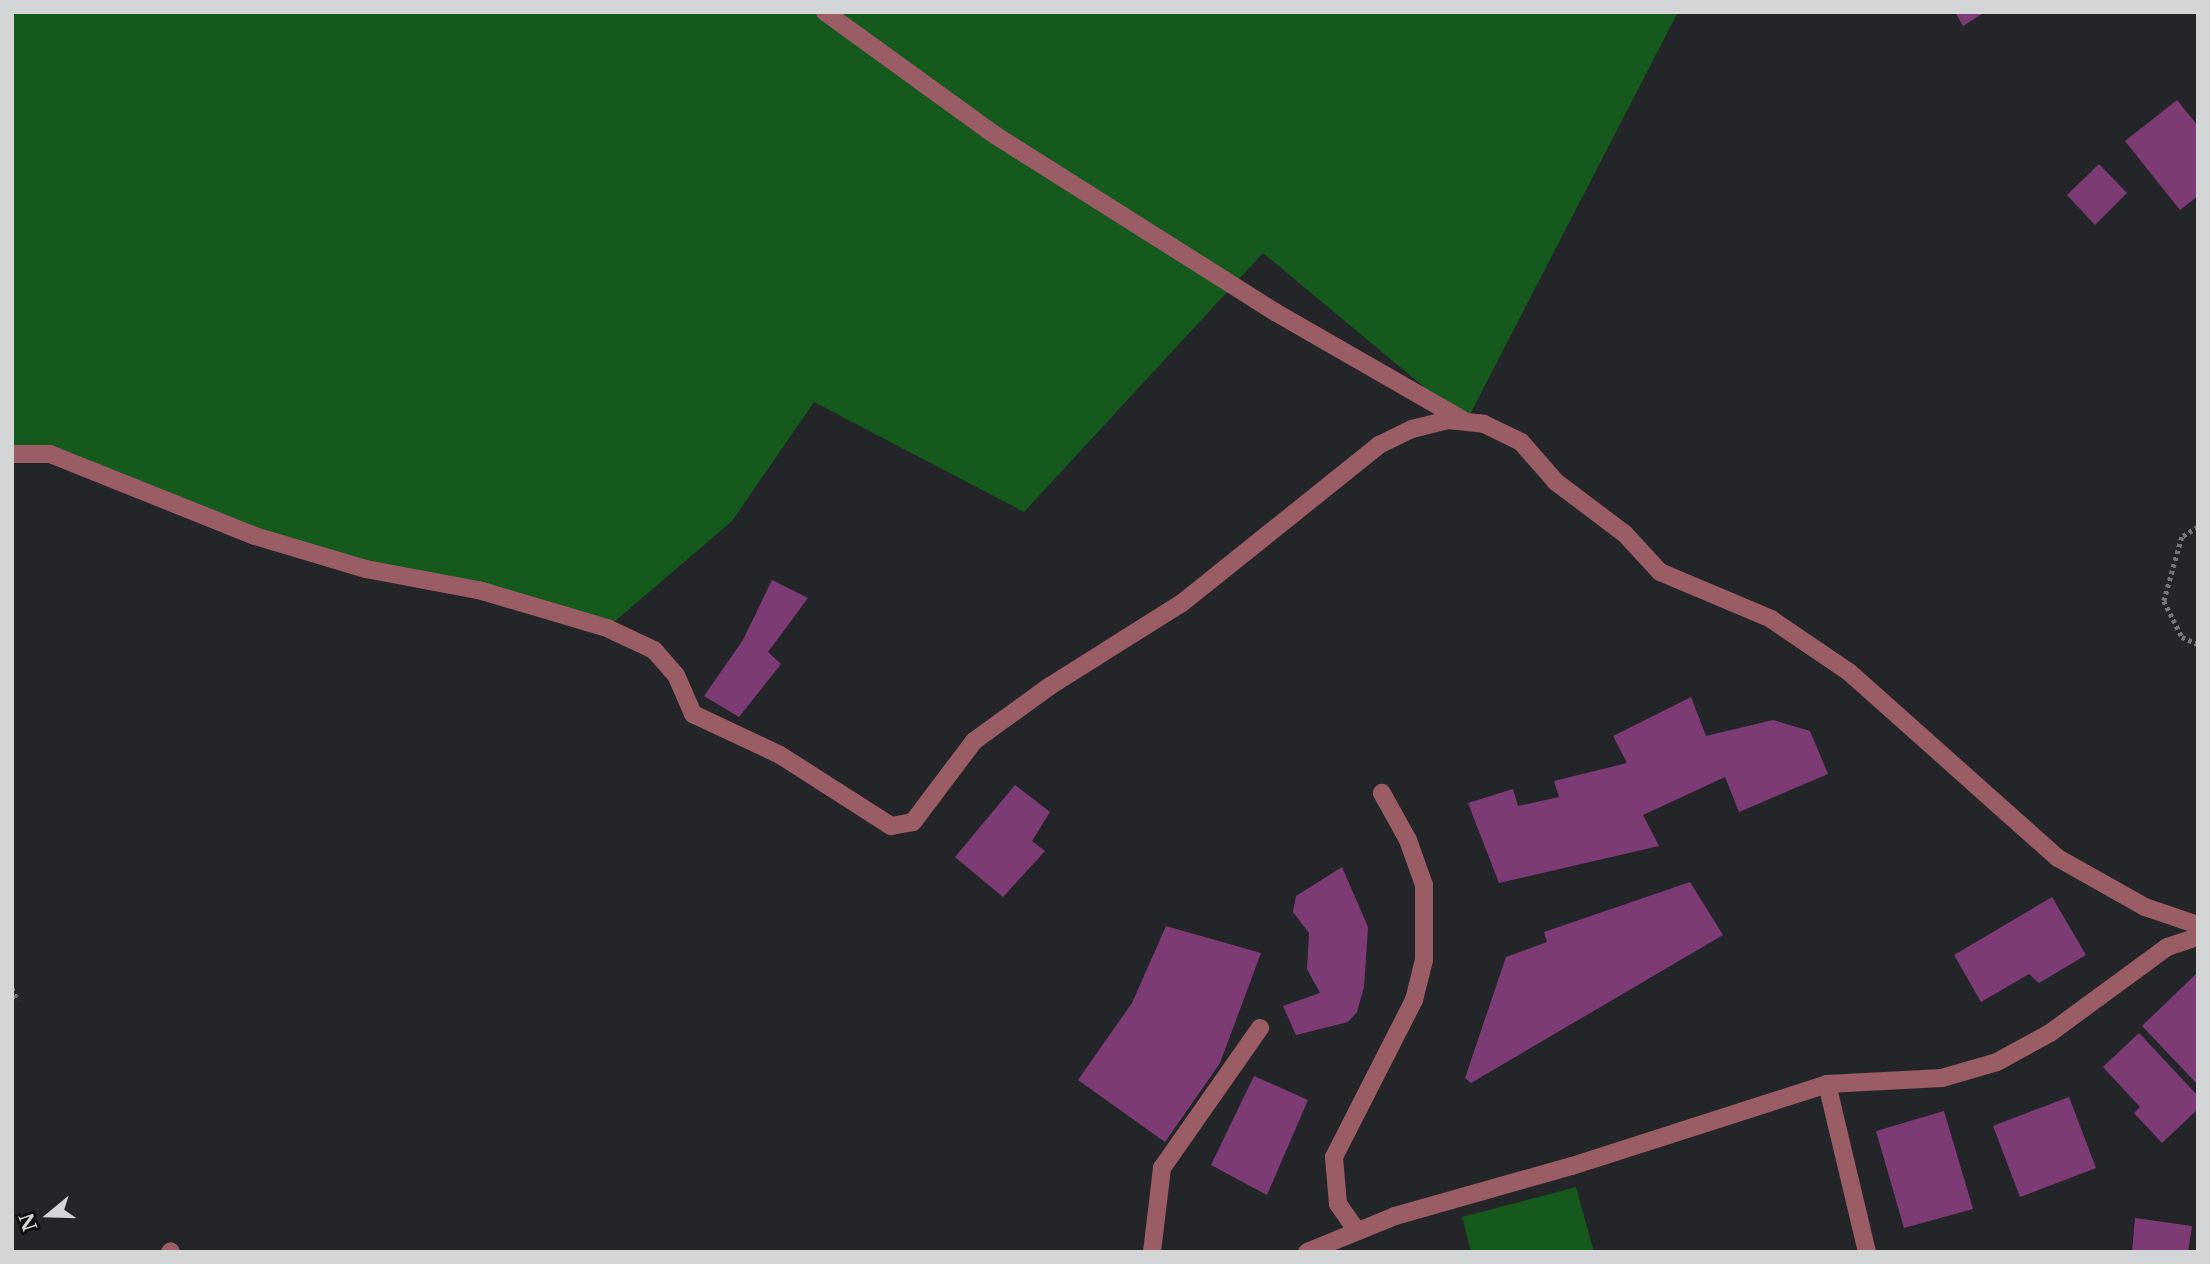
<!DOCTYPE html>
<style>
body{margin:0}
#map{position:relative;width:2210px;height:1264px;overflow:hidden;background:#232529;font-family:"Libre Baskerville",serif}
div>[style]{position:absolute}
.green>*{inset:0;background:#15591d}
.building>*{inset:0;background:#7d3b76}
.path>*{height:4.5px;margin-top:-2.25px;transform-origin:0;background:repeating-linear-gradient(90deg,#757679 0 3.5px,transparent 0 7px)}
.minor>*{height:18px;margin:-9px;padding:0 9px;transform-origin:9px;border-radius:9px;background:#9b5d65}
span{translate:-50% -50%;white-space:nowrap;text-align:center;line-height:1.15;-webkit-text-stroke:7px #0d0e10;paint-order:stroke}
.frame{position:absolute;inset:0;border:14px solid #d4d5d7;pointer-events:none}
.north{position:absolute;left:14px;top:1180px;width:70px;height:70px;-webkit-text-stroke:5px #0d0e10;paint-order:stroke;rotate:251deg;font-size:19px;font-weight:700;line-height:28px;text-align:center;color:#d4d5d7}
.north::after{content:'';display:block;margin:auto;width:24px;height:32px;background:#d4d5d7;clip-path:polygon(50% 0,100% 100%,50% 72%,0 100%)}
</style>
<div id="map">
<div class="green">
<i style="clip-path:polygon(12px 12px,1678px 12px,1466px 422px,1263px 253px,1024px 512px,814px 402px,732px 521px,607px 628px,366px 569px,93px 469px,12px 454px)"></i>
<i style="clip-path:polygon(1576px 1187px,1594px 1252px,1471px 1252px,1462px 1217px)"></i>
</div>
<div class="building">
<i style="clip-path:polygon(1955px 12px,1985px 12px,1963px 26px)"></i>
<i style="clip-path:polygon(2177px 100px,2198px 126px,2198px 196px,2180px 210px,2125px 141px)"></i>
<i style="clip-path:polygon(2099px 164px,2127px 193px,2095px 225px,2067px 195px)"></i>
<i style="clip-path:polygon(772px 580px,808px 598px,768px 652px,781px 664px,739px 717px,704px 696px,743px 640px)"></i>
<i style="clip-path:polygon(1691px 697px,1706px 736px,1773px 720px,1810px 731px,1828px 774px,1739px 812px,1725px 777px,1643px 815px,1659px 846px,1499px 883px,1468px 803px,1513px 789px,1518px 806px,1559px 797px,1554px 781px,1627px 763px,1613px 736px)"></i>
<i style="clip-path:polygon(1015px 785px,1050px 812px,1032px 841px,1045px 851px,1003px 897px,955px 857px)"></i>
<i style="clip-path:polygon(1342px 867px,1368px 927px,1364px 987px,1357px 1012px,1348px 1022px,1296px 1035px,1283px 1006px,1320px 993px,1307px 969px,1309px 933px,1293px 912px,1296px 896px)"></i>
<i style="clip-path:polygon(1690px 882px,1723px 935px,1471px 1083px,1465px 1078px,1506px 957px,1547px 942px,1544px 932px)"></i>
<i style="clip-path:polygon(2052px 897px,2086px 955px,2039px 983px,2029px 974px,1981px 1002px,1954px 955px)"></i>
<i style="clip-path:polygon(1166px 926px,1261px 953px,1220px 1063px,1165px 1142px,1078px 1080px,1132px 1003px)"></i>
<i style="clip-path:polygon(2198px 972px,2198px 1085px,2142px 1026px)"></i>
<i style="clip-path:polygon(2139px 1033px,2198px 1096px,2198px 1109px,2162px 1143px,2134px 1113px,2140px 1107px,2103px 1067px)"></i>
<i style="clip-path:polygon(1254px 1076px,1308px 1100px,1267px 1195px,1211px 1165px)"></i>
<i style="clip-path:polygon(2069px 1097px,2096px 1168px,2020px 1197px,1993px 1126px)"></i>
<i style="clip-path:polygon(1944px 1111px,1973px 1209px,1904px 1228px,1876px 1131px)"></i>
<i style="clip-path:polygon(2135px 1218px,2192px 1226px,2188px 1252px,2132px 1252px)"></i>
</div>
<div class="path">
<i style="left:2198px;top:527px;width:19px;rotate:148deg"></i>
<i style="left:2182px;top:537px;width:66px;rotate:105.7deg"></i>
<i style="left:2164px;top:601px;width:40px;rotate:63.4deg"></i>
<i style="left:2182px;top:637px;width:17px;rotate:24deg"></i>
<i style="left:12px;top:988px;width:14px;rotate:65deg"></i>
</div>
<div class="minor">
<i style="left:825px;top:12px;width:210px;rotate:35.9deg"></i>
<i style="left:995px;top:135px;width:331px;rotate:32.3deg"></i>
<i style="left:1275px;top:312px;width:217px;rotate:29.9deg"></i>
<i style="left:12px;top:454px;width:38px"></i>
<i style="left:50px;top:454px;width:221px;rotate:21.8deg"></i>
<i style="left:255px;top:536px;width:116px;rotate:16.6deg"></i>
<i style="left:366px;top:569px;width:118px;rotate:10.7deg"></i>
<i style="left:482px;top:591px;width:130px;rotate:16.5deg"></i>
<i style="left:607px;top:628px;width:52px;rotate:25.1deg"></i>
<i style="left:654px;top:650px;width:33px;rotate:49deg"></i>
<i style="left:676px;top:675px;width:43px;rotate:66.4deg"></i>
<i style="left:693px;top:714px;width:96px;rotate:25.2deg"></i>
<i style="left:780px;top:755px;width:132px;rotate:32.6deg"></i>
<i style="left:891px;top:826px;width:22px;rotate:-10deg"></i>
<i style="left:913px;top:822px;width:101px;rotate:-53deg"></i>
<i style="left:974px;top:741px;width:94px;rotate:-35.9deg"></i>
<i style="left:1050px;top:686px;width:156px;rotate:-32.2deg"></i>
<i style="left:1182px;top:603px;width:253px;rotate:-38.7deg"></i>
<i style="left:1379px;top:445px;width:37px;rotate:-26deg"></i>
<i style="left:1412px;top:429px;width:37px;rotate:-14deg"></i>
<i style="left:1448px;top:420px;width:36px;rotate:6deg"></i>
<i style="left:1484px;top:424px;width:41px;rotate:25.9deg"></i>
<i style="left:1521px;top:442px;width:53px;rotate:48.8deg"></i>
<i style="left:1556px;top:482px;width:86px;rotate:37deg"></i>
<i style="left:1625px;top:534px;width:52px;rotate:47.4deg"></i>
<i style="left:1660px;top:572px;width:121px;rotate:22.9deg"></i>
<i style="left:1771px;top:619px;width:94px;rotate:34.2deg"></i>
<i style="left:1849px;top:672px;width:280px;rotate:41.7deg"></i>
<i style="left:2058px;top:858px;width:100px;rotate:29.4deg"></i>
<i style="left:2145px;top:907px;width:56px;rotate:18.8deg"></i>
<i style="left:1827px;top:1084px;width:173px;rotate:76.6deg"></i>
<i style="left:1357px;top:1231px;width:33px;rotate:-125deg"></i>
<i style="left:1338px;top:1204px;width:47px;rotate:-94.9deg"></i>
<i style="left:1334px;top:1157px;width:176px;rotate:-63deg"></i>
<i style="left:1414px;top:1000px;width:41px;rotate:-76deg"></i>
<i style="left:1424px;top:960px;width:75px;rotate:-90deg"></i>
<i style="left:1424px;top:885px;width:48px;rotate:-109.6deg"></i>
<i style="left:1408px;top:840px;width:54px;rotate:-119deg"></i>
<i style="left:170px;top:1252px;width:1px;rotate:-45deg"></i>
<i style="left:1152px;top:1252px;width:85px;rotate:-83.2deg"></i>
<i style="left:1162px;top:1168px;width:171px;rotate:-55deg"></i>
<i style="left:1307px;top:1252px;width:95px;rotate:-22.2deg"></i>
<i style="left:1395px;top:1216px;width:184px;rotate:-15.8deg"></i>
<i style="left:1572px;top:1166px;width:268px;rotate:-17.8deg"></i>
<i style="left:1827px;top:1084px;width:115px;rotate:-3deg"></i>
<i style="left:1942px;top:1078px;width:57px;rotate:-16.2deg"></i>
<i style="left:1997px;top:1062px;width:60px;rotate:-28.7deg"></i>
<i style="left:2050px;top:1033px;width:145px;rotate:-36.3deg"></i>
<i style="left:2167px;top:947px;width:33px;rotate:-18deg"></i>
</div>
<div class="frame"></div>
<div class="north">N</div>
</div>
